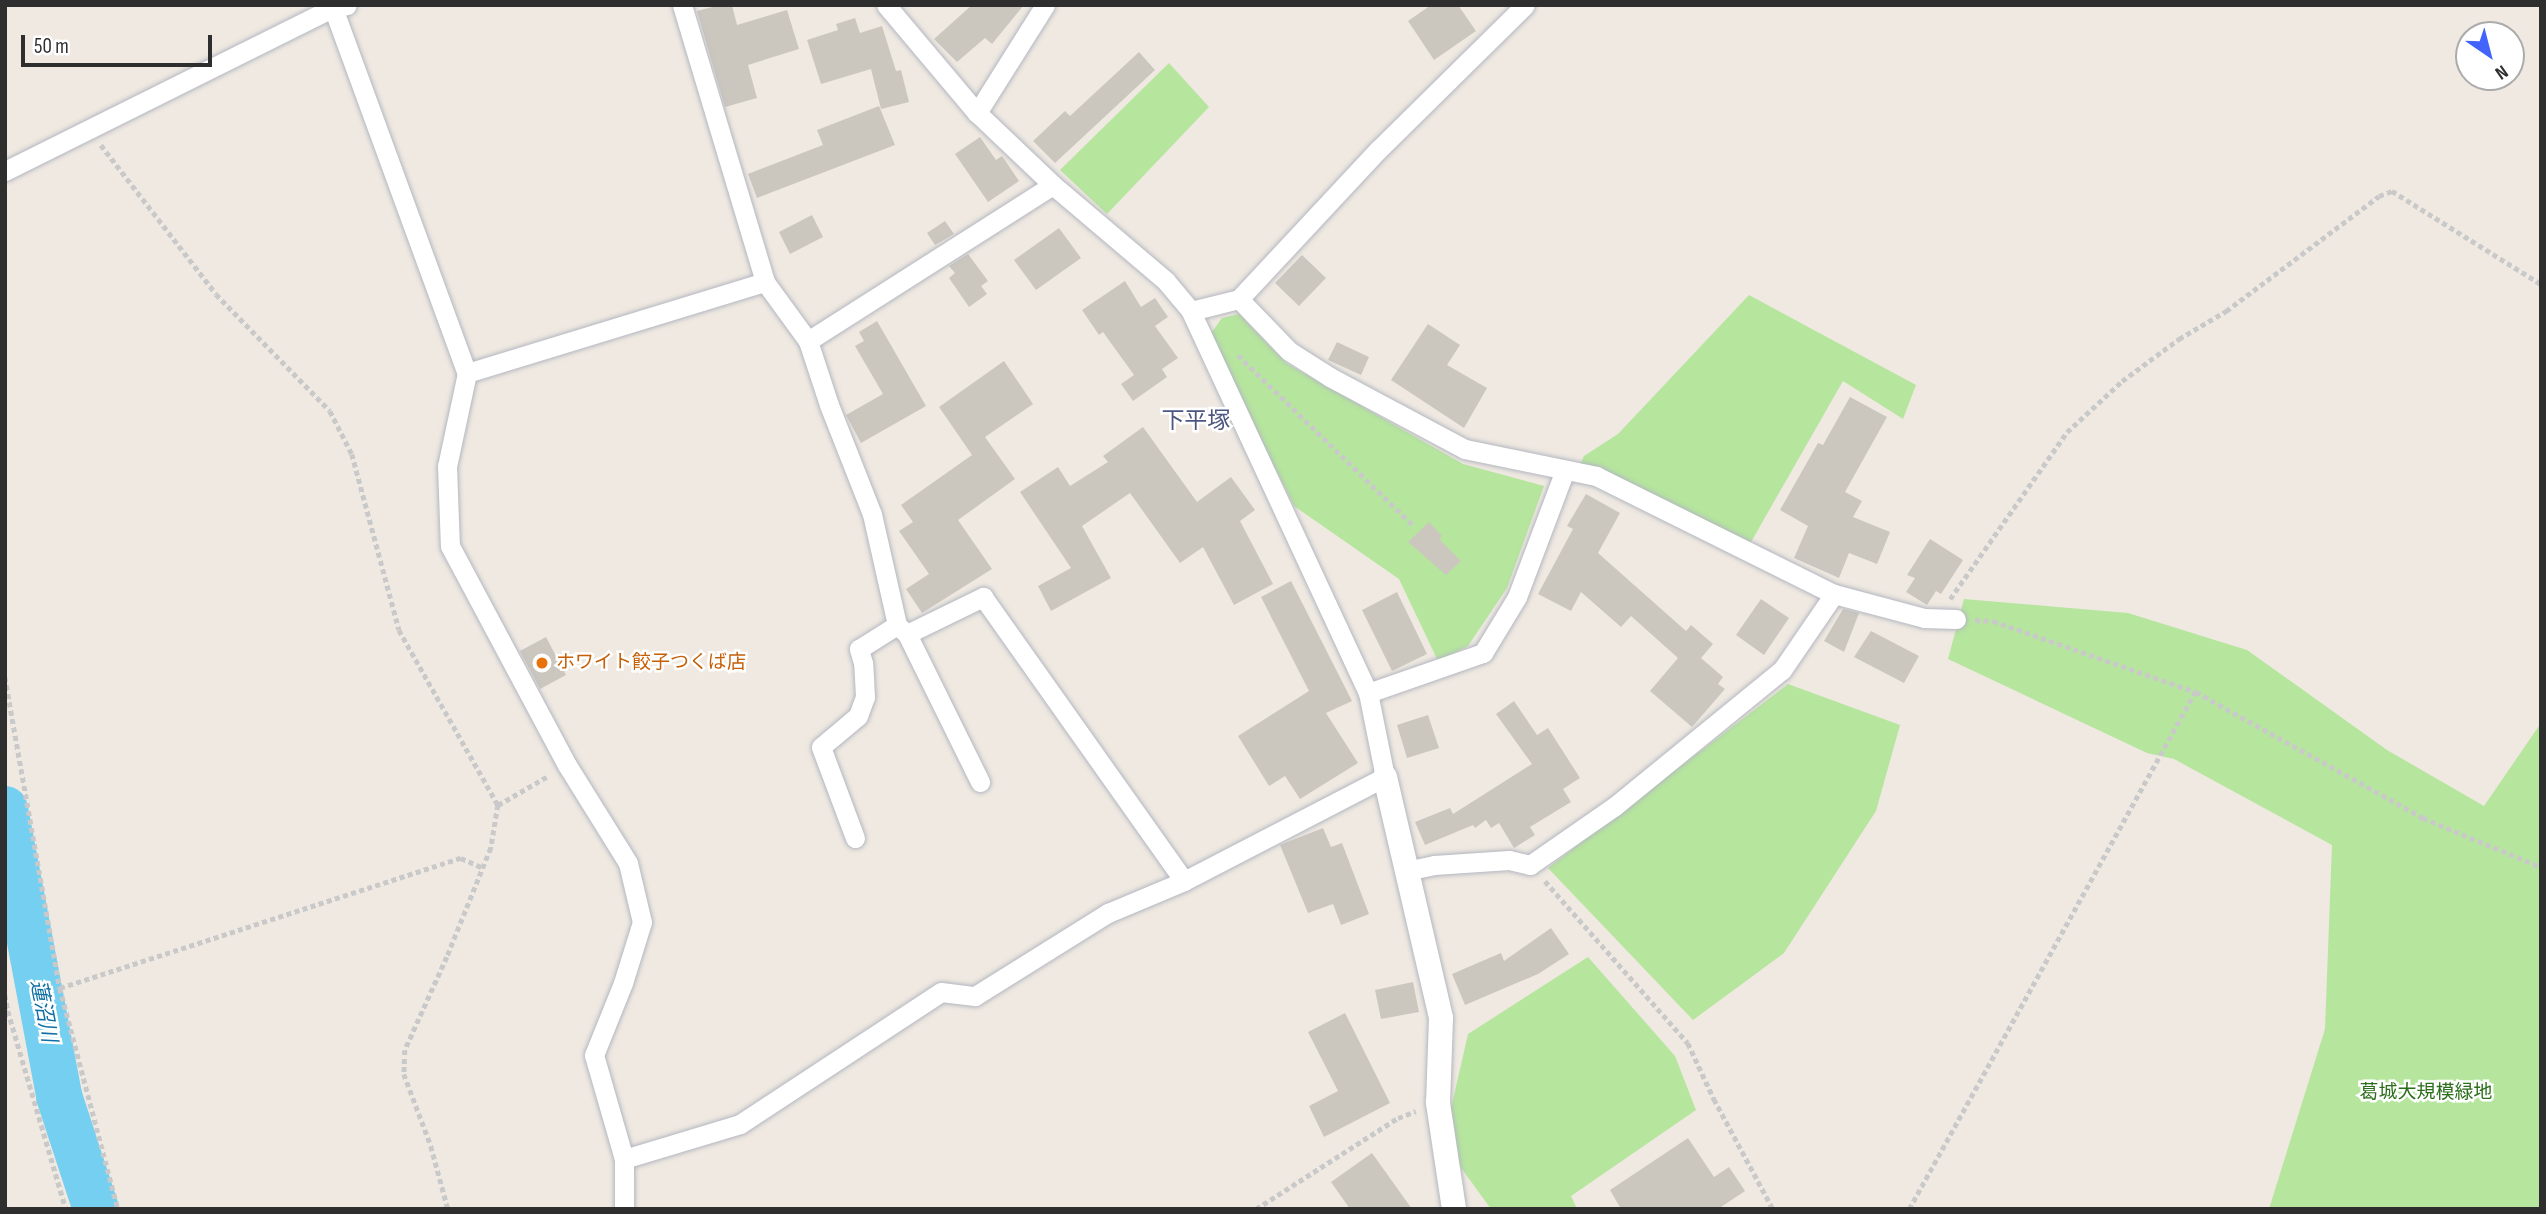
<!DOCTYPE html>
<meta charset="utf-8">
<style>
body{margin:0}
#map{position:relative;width:2546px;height:1214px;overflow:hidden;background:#efe9e1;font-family:"Sofia Sans Condensed","Noto Sans JP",sans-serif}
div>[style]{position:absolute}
.green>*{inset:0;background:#b6e59e}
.river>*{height:46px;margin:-23px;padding:0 23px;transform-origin:23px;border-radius:23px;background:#75cff0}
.building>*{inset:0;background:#cbc7bf}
.path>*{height:4.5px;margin-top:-2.25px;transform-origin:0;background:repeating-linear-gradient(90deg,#c9c9c9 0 5px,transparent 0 8.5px)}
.roads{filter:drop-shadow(0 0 2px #b4b7c1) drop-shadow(0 0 2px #b4b7c1)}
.minor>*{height:19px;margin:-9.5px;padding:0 9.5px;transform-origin:9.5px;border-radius:9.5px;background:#fff}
.tertiary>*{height:24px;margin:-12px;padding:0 12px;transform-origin:12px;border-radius:12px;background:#fff}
.dots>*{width:19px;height:19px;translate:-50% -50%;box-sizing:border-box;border:4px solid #fff;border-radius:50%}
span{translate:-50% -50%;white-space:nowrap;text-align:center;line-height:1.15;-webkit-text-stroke:5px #fff;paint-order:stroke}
.food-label{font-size:19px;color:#c56008}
.left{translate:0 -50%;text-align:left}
.park-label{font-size:19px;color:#2c6e1b}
.water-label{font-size:21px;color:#0d6fa3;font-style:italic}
.quarter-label{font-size:23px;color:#4d5680}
.frame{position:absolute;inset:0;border:7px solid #2e2e2e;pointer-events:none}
.north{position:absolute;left:2455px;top:21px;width:70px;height:70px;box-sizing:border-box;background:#fff;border:2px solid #ababab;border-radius:50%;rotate:145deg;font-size:19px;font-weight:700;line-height:28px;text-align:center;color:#2e2e2e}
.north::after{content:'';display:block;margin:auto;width:24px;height:32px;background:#4264fb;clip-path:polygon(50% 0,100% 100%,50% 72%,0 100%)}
.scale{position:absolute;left:21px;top:35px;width:191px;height:32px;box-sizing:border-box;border:4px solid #2e2e2e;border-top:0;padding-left:9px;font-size:21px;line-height:24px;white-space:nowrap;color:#2e2e2e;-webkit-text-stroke:5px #fff;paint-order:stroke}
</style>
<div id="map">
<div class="green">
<i style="clip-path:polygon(1169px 63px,1209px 107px,1107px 214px,1060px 170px)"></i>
<i style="clip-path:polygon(1749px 295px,1916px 385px,1903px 419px,1843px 381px,1751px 542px,1619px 479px,1580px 465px,1584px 456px,1618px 434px)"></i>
<i style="clip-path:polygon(1239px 314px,1286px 363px,1463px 464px,1544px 486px,1507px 588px,1468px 646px,1438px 661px,1399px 579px,1294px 506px,1209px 336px,1222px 318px)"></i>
<i style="clip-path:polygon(1964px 599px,2128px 613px,2247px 650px,2387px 750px,2484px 806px,2541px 723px,2541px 1209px,2269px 1209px,2325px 1029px,2332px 845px,2174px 759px,2147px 753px,1948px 659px)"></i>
<i style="clip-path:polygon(1788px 684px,1900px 725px,1876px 811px,1784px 953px,1693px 1020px,1548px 868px)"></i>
<i style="clip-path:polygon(1588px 957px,1675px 1056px,1696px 1110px,1571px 1196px,1577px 1209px,1491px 1209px,1459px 1165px,1449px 1117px,1468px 1034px)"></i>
</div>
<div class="river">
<i style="left:5px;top:809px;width:292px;rotate:79.3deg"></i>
<i style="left:59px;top:1096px;width:119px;rotate:71.9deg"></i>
</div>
<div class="building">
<i style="clip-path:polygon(720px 5px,732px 5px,737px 25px,787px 10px,799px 49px,748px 65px,757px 98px,725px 107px,697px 11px)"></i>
<i style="clip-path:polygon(972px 5px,1024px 5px,992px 44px,985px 38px,957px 62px,934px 39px)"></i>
<i style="clip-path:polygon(1431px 5px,1458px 5px,1476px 31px,1434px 60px,1408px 21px)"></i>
<i style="clip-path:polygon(855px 18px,860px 33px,882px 26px,896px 71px,901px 70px,909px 102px,881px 109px,871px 69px,821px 84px,807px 40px,838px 30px,836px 24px)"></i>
<i style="clip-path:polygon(1139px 52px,1155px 70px,1055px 163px,1033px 141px,1065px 111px,1070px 116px)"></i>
<i style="clip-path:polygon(879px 106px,895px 145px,757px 198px,748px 174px,823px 145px,817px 130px)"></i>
<i style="clip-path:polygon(980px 137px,996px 160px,1002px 156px,1019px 181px,988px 202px,955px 154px)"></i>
<i style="clip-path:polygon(812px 215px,823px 237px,790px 254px,779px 232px)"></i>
<i style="clip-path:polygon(945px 221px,954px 234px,935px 245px,927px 233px)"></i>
<i style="clip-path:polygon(1059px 228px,1081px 258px,1036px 290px,1014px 260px)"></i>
<i style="clip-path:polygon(968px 254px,988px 281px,981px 286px,987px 294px,969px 307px,949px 278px,955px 273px,949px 266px)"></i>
<i style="clip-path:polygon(1302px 255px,1326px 278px,1299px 306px,1275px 283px)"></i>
<i style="clip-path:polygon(1125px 281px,1141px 307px,1155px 298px,1168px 317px,1155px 326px,1178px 358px,1162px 369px,1167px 377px,1133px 401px,1121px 384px,1134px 375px,1103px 332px,1099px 335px,1082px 310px)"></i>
<i style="clip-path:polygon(877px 321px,926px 406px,861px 443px,846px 415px,883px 394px,855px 346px,864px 341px,859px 332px)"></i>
<i style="clip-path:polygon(1428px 324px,1460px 345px,1447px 365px,1487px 388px,1464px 428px,1391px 380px)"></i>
<i style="clip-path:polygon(1337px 342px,1369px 357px,1361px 375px,1328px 360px)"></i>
<i style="clip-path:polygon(1004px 361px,1033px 404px,985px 437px,1015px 479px,958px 520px,992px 569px,922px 613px,906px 589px,929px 574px,899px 531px,913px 522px,901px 505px,972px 455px,939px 407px)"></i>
<i style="clip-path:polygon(1850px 397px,1887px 417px,1845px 492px,1862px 501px,1853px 517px,1890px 532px,1877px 564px,1849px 553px,1839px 578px,1794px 558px,1808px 526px,1780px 510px,1818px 443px,1823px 445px)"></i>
<i style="clip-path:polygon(1143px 427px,1197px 502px,1231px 477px,1255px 510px,1240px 521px,1273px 584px,1234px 605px,1203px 547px,1180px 563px,1130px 493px,1082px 526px,1111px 578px,1051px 611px,1038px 586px,1071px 568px,1020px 492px,1058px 467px,1070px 486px,1108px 462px,1103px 456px)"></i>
<i style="clip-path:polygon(1586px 494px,1620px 513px,1598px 553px,1686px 631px,1691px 625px,1713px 644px,1701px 658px,1723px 677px,1718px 684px,1725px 689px,1692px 727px,1650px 691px,1678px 658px,1631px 616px,1621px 627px,1581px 592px,1571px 611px,1538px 594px,1573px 529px,1567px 526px)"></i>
<i style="clip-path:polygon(1429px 522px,1442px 536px,1439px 539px,1461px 561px,1446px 575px,1408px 542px)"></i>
<i style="clip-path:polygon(1930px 539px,1963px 560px,1941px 594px,1936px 591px,1927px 605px,1906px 592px,1915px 578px,1907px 575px)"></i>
<i style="clip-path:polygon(1291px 581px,1352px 701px,1326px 713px,1358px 763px,1300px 799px,1285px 776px,1269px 786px,1238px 736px,1309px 691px,1261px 597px)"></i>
<i style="clip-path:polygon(1397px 592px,1427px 654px,1392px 671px,1362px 610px)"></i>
<i style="clip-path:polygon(1761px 599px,1789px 618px,1764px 655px,1736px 635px)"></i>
<i style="clip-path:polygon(1843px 609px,1859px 613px,1844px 652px,1824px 641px)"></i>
<i style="clip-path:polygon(1871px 631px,1919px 656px,1904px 683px,1854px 657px)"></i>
<i style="clip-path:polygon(546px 637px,566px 675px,540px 689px,520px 651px)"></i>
<i style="clip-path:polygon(1514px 701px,1537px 735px,1548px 728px,1580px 778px,1563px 789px,1571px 802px,1530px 827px,1535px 835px,1514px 848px,1499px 823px,1491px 828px,1486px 820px,1475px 828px,1473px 825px,1425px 845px,1415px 822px,1450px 808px,1453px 814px,1532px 764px,1496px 714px)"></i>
<i style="clip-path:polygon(1428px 715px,1439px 748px,1407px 758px,1397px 725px)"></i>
<i style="clip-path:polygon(1323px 828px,1331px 847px,1342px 843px,1369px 914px,1341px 925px,1333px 904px,1308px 913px,1280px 845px)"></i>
<i style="clip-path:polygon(1551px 928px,1569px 954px,1538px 974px,1465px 1005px,1452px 974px,1501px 953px,1504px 961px)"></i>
<i style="clip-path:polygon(1413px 982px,1419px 1012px,1381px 1019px,1375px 990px)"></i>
<i style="clip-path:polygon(1345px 1013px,1390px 1103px,1324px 1137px,1309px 1106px,1338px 1091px,1308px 1032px)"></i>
<i style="clip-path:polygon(1688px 1138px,1714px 1177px,1729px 1167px,1745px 1191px,1718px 1209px,1621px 1209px,1610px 1190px)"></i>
<i style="clip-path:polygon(1372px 1153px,1412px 1209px,1350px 1209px,1331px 1182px)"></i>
</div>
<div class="path">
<i style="left:101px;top:145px;width:188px;rotate:52.3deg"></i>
<i style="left:216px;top:294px;width:163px;rotate:45.7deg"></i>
<i style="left:330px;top:411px;width:48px;rotate:62.9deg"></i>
<i style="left:352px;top:454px;width:182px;rotate:75deg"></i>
<i style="left:399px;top:630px;width:201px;rotate:60.5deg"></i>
<i style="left:498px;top:805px;width:44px;rotate:99.2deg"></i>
<i style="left:491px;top:848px;width:118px;rotate:112deg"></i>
<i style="left:447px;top:957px;width:102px;rotate:114.3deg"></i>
<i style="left:405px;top:1050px;width:24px;rotate:92deg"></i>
<i style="left:404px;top:1074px;width:77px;rotate:69.4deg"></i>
<i style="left:431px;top:1146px;width:65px;rotate:74.9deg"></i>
<i style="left:1238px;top:355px;width:244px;rotate:44.2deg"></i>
<i style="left:1950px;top:599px;width:204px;rotate:-55deg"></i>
<i style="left:2067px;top:432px;width:75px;rotate:-42.8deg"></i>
<i style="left:2122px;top:381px;width:71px;rotate:-36.4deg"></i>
<i style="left:2179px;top:339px;width:55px;rotate:-30.8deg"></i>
<i style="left:2226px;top:311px;width:191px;rotate:-36.9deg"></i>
<i style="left:2379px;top:196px;width:14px;rotate:-21deg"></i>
<i style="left:2392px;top:191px;width:176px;rotate:32deg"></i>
<i style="left:1975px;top:620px;width:18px;rotate:3deg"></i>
<i style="left:1993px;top:621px;width:215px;rotate:19.3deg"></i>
<i style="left:2196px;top:692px;width:260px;rotate:29deg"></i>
<i style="left:2423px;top:818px;width:128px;rotate:22.6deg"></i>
<i style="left:5px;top:677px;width:316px;rotate:80deg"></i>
<i style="left:60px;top:988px;width:228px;rotate:75.3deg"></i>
<i style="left:498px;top:805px;width:58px;rotate:-30.1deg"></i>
<i style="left:1545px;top:881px;width:216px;rotate:48.6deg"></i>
<i style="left:1688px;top:1043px;width:62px;rotate:65.1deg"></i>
<i style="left:1714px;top:1099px;width:125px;rotate:61.8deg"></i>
<i style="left:60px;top:988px;width:422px;rotate:-18deg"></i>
<i style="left:461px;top:858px;width:24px;rotate:24deg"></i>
<i style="left:5px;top:995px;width:16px;rotate:79deg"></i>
<i style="left:8px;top:1011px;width:3px;rotate:162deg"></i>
<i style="left:8px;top:1011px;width:206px;rotate:73.7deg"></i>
<i style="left:1256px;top:1209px;width:169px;rotate:-32.7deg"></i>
<i style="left:1398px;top:1118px;width:19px;rotate:-21deg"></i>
<i style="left:1909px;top:1209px;width:591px;rotate:-61.05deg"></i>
</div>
<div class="roads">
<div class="minor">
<i style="left:332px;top:5px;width:392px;rotate:69.9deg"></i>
<i style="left:467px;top:373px;width:95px;rotate:102.1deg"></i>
<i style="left:447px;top:466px;width:80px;rotate:87.9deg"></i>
<i style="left:450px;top:546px;width:248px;rotate:61.9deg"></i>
<i style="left:567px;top:765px;width:115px;rotate:58.1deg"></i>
<i style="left:628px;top:863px;width:61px;rotate:76.7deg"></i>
<i style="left:642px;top:922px;width:64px;rotate:107.3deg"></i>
<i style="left:623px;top:983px;width:78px;rotate:111.9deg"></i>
<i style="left:594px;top:1055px;width:108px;rotate:73.9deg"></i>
<i style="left:624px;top:1159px;width:50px;rotate:90deg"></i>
<i style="left:682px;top:5px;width:289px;rotate:73.3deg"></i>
<i style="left:977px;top:113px;width:128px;rotate:-57.8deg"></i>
<i style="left:5px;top:171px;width:365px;rotate:-26.5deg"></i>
<i style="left:332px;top:8px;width:15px;rotate:-11deg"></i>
<i style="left:1239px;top:299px;width:204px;rotate:-47deg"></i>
<i style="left:1378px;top:150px;width:206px;rotate:-44.6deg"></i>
<i style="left:1191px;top:311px;width:49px;rotate:-14deg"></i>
<i style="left:1239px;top:299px;width:72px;rotate:46.1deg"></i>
<i style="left:1289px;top:351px;width:49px;rotate:32.4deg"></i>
<i style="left:1330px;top:377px;width:153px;rotate:28.1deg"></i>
<i style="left:1465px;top:449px;width:134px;rotate:11.6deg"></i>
<i style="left:1596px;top:476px;width:266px;rotate:26.4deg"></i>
<i style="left:1834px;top:594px;width:93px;rotate:14.9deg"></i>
<i style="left:1924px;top:618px;width:32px;rotate:2deg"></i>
<i style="left:808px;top:341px;width:67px;rotate:71.8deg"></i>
<i style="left:829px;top:405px;width:117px;rotate:68.5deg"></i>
<i style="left:872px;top:514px;width:114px;rotate:77.3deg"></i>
<i style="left:897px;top:625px;width:13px;rotate:42deg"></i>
<i style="left:907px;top:634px;width:85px;rotate:-26deg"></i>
<i style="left:983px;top:597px;width:348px;rotate:54.7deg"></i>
<i style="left:467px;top:373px;width:312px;rotate:-17deg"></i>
<i style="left:765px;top:282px;width:73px;rotate:53.9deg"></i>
<i style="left:808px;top:341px;width:290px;rotate:-32.5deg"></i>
<i style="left:907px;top:634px;width:165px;rotate:63.7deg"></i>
<i style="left:1368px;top:693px;width:122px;rotate:-19.2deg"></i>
<i style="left:1483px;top:653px;width:66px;rotate:-58.7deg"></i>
<i style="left:1517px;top:597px;width:136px;rotate:-69.3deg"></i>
<i style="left:855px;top:838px;width:97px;rotate:-110.5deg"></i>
<i style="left:821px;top:747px;width:48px;rotate:-40deg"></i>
<i style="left:858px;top:716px;width:20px;rotate:-70deg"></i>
<i style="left:865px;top:697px;width:34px;rotate:-93deg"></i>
<i style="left:863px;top:663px;width:15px;rotate:-106deg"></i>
<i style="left:859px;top:649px;width:45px;rotate:-32.3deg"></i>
<i style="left:1406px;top:871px;width:29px;rotate:-12deg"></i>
<i style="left:1434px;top:865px;width:75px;rotate:-3.8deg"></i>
<i style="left:1509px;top:860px;width:22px;rotate:13deg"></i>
<i style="left:1530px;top:865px;width:103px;rotate:-34.8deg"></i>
<i style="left:1615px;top:806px;width:215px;rotate:-39.2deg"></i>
<i style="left:1782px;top:670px;width:92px;rotate:-55.6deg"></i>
<i style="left:624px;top:1159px;width:121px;rotate:-16.8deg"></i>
<i style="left:740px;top:1124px;width:240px;rotate:-33.3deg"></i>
<i style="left:941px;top:992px;width:34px;rotate:7deg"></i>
<i style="left:975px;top:996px;width:157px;rotate:-32deg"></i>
<i style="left:1108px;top:913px;width:82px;rotate:-22.8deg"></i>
<i style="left:1184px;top:881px;width:226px;rotate:-27.4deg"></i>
<i style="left:1385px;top:777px;width:86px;rotate:-101.4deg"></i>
<i style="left:1368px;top:693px;width:421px;rotate:-114.9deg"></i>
<i style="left:1191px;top:311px;width:39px;rotate:-130deg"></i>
<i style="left:1166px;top:281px;width:148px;rotate:-139.7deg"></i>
<i style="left:1053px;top:185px;width:105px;rotate:-136.5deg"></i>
<i style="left:977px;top:113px;width:141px;rotate:-130.1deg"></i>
</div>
<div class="tertiary">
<i style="left:1385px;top:777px;width:247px;rotate:76.9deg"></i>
<i style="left:1441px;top:1018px;width:85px;rotate:92deg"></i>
<i style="left:1438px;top:1103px;width:107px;rotate:81.4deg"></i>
</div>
</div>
<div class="dots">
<i style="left:542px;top:663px;background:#e8710a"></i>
</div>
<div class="food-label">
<span class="left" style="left:556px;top:663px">ホワイト餃子つくば店</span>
</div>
<div class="park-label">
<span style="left:2426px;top:1093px">葛城大規模緑地</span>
</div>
<div class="water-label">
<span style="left:43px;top:1011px;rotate:79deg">蓮沼川</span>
</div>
<div class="quarter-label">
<span style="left:1196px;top:421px">下平塚</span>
</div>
<div class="frame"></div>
<div class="north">N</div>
<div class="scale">50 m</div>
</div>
